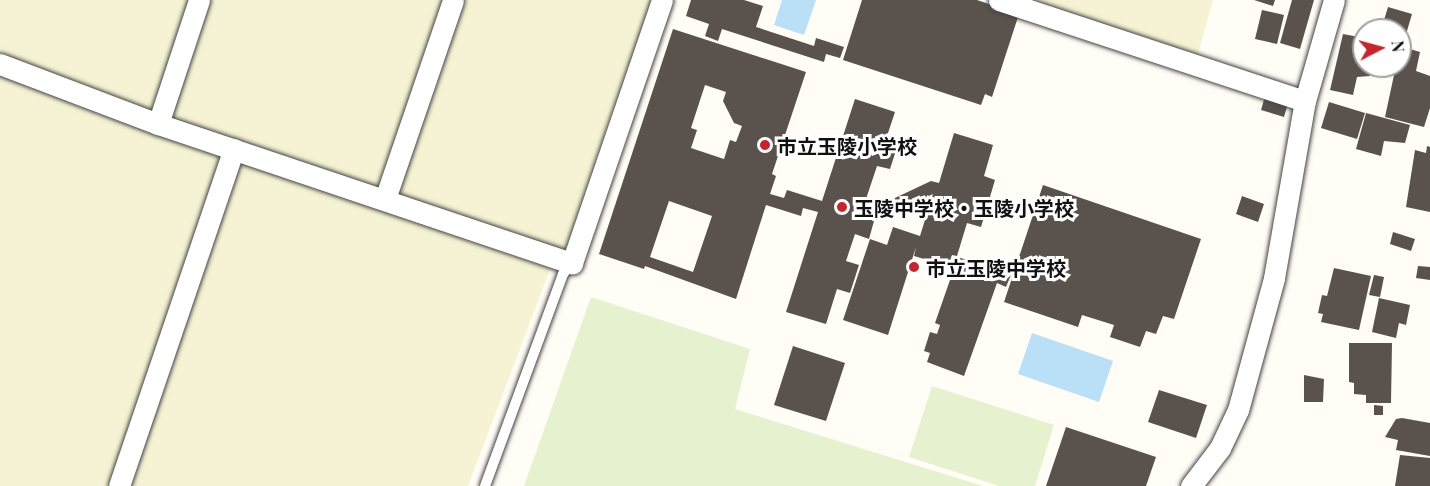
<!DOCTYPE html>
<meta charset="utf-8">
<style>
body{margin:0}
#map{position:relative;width:1430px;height:486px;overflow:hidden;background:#fffdf5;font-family:"Playfair Display","Noto Sans JP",serif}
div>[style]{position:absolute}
.farmland>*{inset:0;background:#f6f3d4}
.pitch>*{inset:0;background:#e6f2cf}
.water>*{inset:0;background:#b9e0f7}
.building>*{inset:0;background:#5a524d}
.roads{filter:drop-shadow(0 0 2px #444) drop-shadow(0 0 2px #444)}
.service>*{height:10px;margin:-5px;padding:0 5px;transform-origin:5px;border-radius:5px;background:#fff}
.minor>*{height:21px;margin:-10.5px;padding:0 10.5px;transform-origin:10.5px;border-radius:10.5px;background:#fff}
.dots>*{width:16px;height:16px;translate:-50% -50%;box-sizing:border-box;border:3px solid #fff;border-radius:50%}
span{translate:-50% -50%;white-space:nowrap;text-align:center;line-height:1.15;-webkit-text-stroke:6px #fff;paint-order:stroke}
.poi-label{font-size:20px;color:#111;font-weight:700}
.left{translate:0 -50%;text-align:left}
.north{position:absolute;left:1352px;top:18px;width:60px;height:60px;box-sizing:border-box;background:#fff;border:2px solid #a0a0a0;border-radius:50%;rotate:84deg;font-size:16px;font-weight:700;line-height:24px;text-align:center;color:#111}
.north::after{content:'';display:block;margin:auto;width:21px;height:27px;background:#c4262e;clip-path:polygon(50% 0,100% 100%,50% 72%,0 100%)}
</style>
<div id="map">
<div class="farmland">
<i style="clip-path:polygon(0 0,655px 0,572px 242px,554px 259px,468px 486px,0 486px)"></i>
<i style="clip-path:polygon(1028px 0,1213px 0,1197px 57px)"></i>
</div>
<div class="pitch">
<i style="clip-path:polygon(591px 297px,750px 349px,735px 409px,983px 486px,524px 486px)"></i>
<i style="clip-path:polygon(932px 386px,1054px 425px,1035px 486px,999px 486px,909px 457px)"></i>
</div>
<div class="water">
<i style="clip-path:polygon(782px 0,816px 0,804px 35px,774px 25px)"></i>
<i style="clip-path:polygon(1032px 333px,1113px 361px,1099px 402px,1018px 374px)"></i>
</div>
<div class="building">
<i style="clip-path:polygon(691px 0,744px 0,763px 6px,756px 27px,814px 46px,816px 38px,844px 47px,840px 58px,826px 54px,824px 62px,722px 29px,718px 41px,705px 36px,709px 24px,686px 16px)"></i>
<i style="clip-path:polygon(862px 0,977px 0,1019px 14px,992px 97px,985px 94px,981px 105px,843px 60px)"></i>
<i style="clip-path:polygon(1254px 0,1275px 0,1273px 6px)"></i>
<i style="clip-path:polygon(1292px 0,1314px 0,1300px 49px,1280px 43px)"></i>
<i style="clip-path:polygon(1388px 7px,1412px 14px,1404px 41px,1400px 40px,1400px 30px,1381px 30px)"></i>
<i style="clip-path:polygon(1262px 10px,1284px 15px,1277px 44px,1255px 39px)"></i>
<i style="clip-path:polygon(evenodd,673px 29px,806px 72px,772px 174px,776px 176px,770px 194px,784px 198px,787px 190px,822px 201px,855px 99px,895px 112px,887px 136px,899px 141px,890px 169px,877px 166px,861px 214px,931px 181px,939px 183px,954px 133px,993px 145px,984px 176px,995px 180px,981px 227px,967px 223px,957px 256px,952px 255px,948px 266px,914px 256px,916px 247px,888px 335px,843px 320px,870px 239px,887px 245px,893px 227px,920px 236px,933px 194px,874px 221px,869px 239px,855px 234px,846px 261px,859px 265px,850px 293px,837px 289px,826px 324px,786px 312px,818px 212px,803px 208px,801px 216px,766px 205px,736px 299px,645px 266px,644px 269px,599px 254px,673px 29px,705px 85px,726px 92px,723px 101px,734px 123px,742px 126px,736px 142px,730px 140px,724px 159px,691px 148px,697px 130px,691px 128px,705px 85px,673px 29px,669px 201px,712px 216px,693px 272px,650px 257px,669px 201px)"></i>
<i style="clip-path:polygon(1343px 34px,1364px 38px,1364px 66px,1400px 66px,1400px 46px,1420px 52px,1416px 71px,1430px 76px,1430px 108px,1424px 127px,1385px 117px,1394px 75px,1373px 70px,1370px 76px,1357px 77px,1353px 95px,1330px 90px)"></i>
<i style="clip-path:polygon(1266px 93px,1289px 100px,1284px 117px,1261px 110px)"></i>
<i style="clip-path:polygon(1329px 102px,1365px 113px,1357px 139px,1321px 128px)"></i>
<i style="clip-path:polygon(1366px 113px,1410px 125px,1405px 143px,1384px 141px,1381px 156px,1356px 149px)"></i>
<i style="clip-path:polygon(1427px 146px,1430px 147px,1430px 212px,1406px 207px,1415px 150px,1426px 153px)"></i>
<i style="clip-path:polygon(1043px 185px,1201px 239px,1174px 319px,1163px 316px,1156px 334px,1146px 331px,1140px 347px,1110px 337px,1114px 325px,1082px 315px,1078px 327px,1004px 302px)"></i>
<i style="clip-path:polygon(1242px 196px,1264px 204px,1258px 222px,1236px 214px)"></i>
<i style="clip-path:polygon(1393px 232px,1415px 239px,1411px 251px,1390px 244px)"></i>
<i style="clip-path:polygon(958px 257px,1011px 275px,1006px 287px,997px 283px,964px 376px,927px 362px,930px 353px,924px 351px,930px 332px,937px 334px,940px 325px,935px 323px)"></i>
<i style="clip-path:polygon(1418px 266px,1430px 267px,1430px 280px,1416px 278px)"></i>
<i style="clip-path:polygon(1334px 268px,1371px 276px,1359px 330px,1321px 322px,1323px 314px,1318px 313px,1322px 295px,1327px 296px)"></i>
<i style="clip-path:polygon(1374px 275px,1384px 277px,1380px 297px,1369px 295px)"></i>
<i style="clip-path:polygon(1379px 298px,1410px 305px,1406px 325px,1399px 323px,1396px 338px,1372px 332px)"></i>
<i style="clip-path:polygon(1349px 343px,1392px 343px,1391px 403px,1366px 403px,1366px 395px,1354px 394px,1354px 383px,1349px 382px)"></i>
<i style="clip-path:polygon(793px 346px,845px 363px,826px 421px,774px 405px)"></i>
<i style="clip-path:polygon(1304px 375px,1324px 379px,1323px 402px,1304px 402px)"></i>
<i style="clip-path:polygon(1159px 390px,1207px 405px,1196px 438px,1148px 422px)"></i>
<i style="clip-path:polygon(1374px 405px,1383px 406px,1383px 415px,1374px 415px)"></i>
<i style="clip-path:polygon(1402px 418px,1430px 423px,1430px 456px,1396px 450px,1398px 440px,1385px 437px,1396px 419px)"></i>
<i style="clip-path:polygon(1066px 427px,1156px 457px,1146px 486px,1046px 486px)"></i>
<i style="clip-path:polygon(1400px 455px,1430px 458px,1430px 486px,1395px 486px)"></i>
</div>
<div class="roads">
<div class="service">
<i style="left:485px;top:486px;width:226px;rotate:-69.8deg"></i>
<i style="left:563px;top:274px;width:14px;rotate:-51deg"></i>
</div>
<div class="minor">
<i style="left:999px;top:0;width:322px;rotate:18.3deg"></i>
<i style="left:0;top:64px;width:169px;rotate:20.8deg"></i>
<i style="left:158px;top:124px;width:437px;rotate:18.6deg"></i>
<i style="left:572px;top:263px;width:278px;rotate:-71.1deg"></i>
<i style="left:158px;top:124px;width:131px;rotate:-71.7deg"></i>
<i style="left:385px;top:199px;width:210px;rotate:-71.1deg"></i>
<i style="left:119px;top:486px;width:356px;rotate:-71.2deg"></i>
<i style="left:1191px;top:486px;width:48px;rotate:-52.7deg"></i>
<i style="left:1220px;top:448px;width:42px;rotate:-64.7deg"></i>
<i style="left:1238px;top:410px;width:137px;rotate:-74.7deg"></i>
<i style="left:1274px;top:278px;width:180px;rotate:-80.1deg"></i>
<i style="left:1305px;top:101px;width:105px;rotate:-74deg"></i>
</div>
</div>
<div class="dots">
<i style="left:765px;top:145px;background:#c4262e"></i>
<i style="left:842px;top:207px;background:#c4262e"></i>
<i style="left:914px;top:267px;background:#c4262e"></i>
</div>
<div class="poi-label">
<span class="left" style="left:777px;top:145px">市立玉陵小学校</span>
<span class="left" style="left:854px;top:207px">玉陵中学校・玉陵小学校</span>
<span class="left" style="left:926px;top:267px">市立玉陵中学校</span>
</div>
<div class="north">N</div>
</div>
